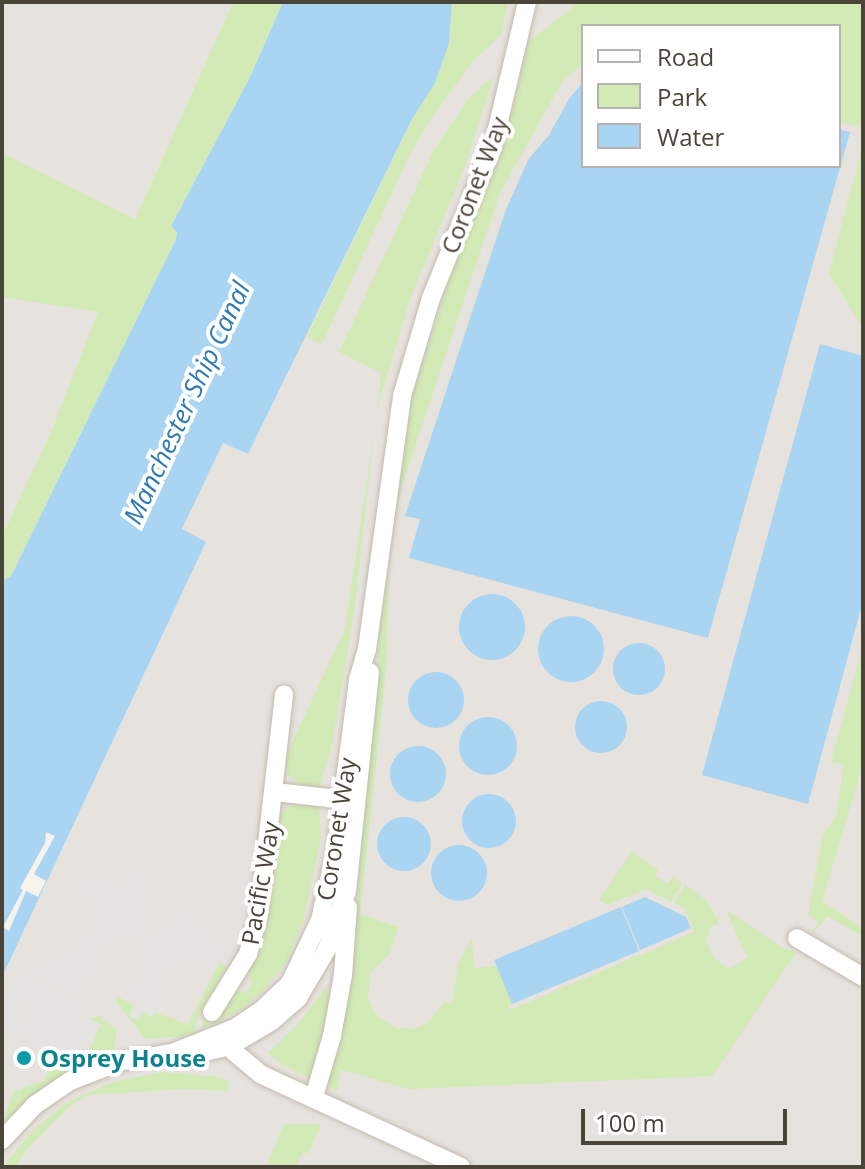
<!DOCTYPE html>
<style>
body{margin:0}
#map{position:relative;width:865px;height:1169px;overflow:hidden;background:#f6f3ec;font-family:"Open Sans",sans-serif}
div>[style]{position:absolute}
.industrial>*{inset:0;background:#e6e2dd}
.green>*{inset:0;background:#d2eab5}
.parking>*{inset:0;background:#e5e3e0}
.water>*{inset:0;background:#a9d4f2}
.round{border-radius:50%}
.pier>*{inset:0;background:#f6f3ec}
.roads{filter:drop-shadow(0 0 2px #c2bbae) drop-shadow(0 0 2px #c2bbae)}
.minor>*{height:18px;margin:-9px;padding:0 9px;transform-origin:9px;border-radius:9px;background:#fff}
.dots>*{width:22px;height:22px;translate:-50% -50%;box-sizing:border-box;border:4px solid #fff;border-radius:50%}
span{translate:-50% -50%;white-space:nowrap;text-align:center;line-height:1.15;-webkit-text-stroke:8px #fff;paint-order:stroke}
.street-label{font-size:24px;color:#4b4439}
.culture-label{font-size:24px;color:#0d838f;font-weight:700}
.left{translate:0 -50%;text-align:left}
.water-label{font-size:26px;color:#2e7ab2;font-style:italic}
.frame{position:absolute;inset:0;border:4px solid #4b4439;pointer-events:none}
.legend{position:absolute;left:581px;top:24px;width:260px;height:144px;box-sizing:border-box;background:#fff;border:2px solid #b7b4b0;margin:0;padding:10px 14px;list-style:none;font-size:24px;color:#4b4439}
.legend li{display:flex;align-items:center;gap:16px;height:40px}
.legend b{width:40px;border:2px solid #b7b4b0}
.scale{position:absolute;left:581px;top:1109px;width:206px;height:36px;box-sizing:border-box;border:4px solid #4b4439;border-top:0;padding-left:10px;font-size:24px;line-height:28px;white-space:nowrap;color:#4b4439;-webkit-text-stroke:6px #fff;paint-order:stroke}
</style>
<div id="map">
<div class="industrial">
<i style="clip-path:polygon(2px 2px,233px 2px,135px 219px,50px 434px,2px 536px)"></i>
<i style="clip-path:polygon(evenodd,452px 2px,863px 2px,863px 1167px,2px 1167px,2px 977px,206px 542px,181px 530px,223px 442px,248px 454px,449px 43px,452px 2px,583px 26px,839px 26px,839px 166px,583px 166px,583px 26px)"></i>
</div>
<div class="green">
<i style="clip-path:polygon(233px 2px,283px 2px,250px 77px,171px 226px,177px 232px,176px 239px,11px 576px,2px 581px,2px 536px,50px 434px,98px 312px,2px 297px,2px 153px,135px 219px)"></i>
<i style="clip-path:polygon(452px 2px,508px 2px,501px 35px,474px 60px,427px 124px,408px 158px,322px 344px,307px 337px,411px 121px,435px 83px,449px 43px)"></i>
<i style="clip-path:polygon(580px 2px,863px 2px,863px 128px,839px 122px,839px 26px,583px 26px,583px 64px,563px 80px,500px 193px,401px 488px,389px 565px,387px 661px,360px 914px,398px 927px,390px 953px,371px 972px,368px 998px,375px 1014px,396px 1028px,414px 1029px,429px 1022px,444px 1002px,452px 1004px,458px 964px,472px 939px,474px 968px,496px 966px,512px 1004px,508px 1006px,510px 1010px,694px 932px,685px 909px,674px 903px,685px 885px,706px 900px,719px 923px,710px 927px,706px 941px,714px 958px,729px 969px,747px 957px,726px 910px,781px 947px,796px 953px,712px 1076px,409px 1089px,341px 1070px,337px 1091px,331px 1088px,328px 1078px,356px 914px,380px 632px,412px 398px,452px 272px,502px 151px,529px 41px)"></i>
<i style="clip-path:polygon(493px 77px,466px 164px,409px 302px,377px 410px,381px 373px,339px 352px,434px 150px,470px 97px)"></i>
<i style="clip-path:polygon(863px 145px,863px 329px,829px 273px)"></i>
<i style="clip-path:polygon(374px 433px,355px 605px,332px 745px,320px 786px,301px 785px,288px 775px,285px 758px,345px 629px)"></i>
<i style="clip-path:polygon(863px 646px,863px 764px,822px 901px,863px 928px,863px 937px,828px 916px,810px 936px,818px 922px,808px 915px,823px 834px,836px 817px,844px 765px,831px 762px)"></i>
<i style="clip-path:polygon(295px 803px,319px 806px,321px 838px,303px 921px,286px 963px,262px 992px,237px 1012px,201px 1030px,205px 1013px,235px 991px,246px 992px,252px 983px,247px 967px,266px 917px,281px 813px)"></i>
<i style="clip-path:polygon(632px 852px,658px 869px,655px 876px,668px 884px,672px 877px,682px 883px,671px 902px,646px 889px,607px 905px,599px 900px)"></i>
<i style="clip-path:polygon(219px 963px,227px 966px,198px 1017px,194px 1033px,189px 1036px,146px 1039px,116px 1002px,118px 997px,134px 1005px,138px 1020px,142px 1012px,151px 1017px,154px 1012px,188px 1024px)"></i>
<i style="clip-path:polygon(326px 987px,331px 1003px,329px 1019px,309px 1078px,283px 1065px,268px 1053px,299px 1023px)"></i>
<i style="clip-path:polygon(103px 1015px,102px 1019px,117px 1030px,113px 1054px,59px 1077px,28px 1099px,2px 1125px,14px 1089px,21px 1091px,23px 1087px,44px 1081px,53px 1062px,67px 1069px,72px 1057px,84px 1060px,100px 1024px,89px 1019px)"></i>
<i style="clip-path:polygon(163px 1072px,218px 1077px,228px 1080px,229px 1091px,183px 1089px,88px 1095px,69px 1107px,25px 1151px,15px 1167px,3px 1167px,31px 1132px,66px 1103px,115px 1081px)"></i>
<i style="clip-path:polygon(284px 1124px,321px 1124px,308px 1154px,303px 1152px,295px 1167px,266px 1167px)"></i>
</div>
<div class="parking">
<i style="clip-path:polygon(141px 862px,152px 867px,148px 876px,156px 880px,139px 916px,152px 923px,148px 932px,156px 936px,161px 927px,169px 931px,180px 909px,189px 914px,194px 903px,200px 905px,204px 910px,197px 924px,212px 934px,208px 942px,219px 947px,223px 939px,228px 941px,214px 970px,183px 955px,180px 962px,169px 957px,178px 964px,175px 971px,164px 967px,155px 986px,165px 992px,162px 999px,151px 1017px,142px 1012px,138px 1020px,129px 1016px,134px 1005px,125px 1000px,146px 956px,131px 949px,135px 940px,122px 934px,116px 945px,109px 942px,82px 1000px,25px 973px,30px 964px,43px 970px,48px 959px,61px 965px,75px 937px,84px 941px,92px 923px,84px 918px,91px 902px,69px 891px,74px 880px,85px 885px,90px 875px,116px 887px,127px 866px,136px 871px)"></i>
<i style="clip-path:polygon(19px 974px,87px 1005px,81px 1016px,101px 1025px,84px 1061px,50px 1051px,2px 1027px,2px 1010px)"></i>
</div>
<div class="water">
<i style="clip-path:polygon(283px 2px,452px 2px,449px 43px,435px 83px,411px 121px,248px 454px,223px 443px,182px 529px,206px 542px,2px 977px,2px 581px,11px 576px,176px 239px,177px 232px,171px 226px,250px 77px)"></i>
<i style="clip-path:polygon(583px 82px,583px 166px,839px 166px,839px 129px,850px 132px,708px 638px,409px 558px,420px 519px,405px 516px,505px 212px,528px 160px,549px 135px,569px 99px)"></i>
<i style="clip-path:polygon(820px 344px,863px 356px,863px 601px,808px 804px,702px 775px)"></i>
<i class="round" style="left:459px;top:594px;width:66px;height:66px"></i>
<i class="round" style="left:538px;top:616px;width:66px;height:66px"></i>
<i class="round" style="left:613px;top:643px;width:52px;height:52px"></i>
<i class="round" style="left:408px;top:672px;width:56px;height:56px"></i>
<i class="round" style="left:575px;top:701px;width:52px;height:52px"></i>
<i class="round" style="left:459px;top:717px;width:58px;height:58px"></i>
<i class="round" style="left:390px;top:746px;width:56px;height:56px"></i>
<i class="round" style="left:462px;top:794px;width:54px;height:54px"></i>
<i class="round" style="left:377px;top:817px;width:54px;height:54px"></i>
<i class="round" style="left:431px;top:845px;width:56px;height:56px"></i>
<i style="clip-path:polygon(645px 897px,686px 917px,691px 928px,640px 950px,622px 907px)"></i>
<i style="clip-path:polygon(621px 907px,639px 951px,512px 1004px,494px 960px)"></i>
</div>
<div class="pier">
<i style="clip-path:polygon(46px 832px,55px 836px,34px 874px,46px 881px,38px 897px,26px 891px,9px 931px,3px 927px,23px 890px,20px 888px,45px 843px)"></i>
</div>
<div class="roads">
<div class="minor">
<i style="left:275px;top:792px;width:81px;rotate:6.4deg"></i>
<i style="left:797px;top:938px;width:77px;rotate:30.6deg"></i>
<i style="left:212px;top:1012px;width:68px;rotate:-58.2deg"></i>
<i style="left:248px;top:954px;width:41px;rotate:-74.6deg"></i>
<i style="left:259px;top:914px;width:221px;rotate:-83.5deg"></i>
<i style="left:226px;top:1037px;width:16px;rotate:63deg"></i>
<i style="left:233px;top:1051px;width:35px;rotate:40deg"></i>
<i style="left:260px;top:1074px;width:221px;rotate:24.8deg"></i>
<i style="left:172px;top:1053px;width:68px;rotate:-21.6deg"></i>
<i style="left:235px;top:1028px;width:32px;rotate:-34deg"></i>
<i style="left:262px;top:1010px;width:39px;rotate:-44deg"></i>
<i style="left:290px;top:983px;width:70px;rotate:-64.5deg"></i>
<i style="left:320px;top:920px;width:72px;rotate:-77.1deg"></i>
<i style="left:336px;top:850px;width:171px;rotate:-82.6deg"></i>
<i style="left:358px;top:680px;width:32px;rotate:-74deg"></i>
<i style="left:367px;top:649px;width:255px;rotate:-82.1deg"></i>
<i style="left:402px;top:396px;width:102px;rotate:-73.5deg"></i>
<i style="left:431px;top:298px;width:164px;rotate:-67.8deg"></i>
<i style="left:493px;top:146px;width:148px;rotate:-76.7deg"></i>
<i style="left:314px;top:1097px;width:64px;rotate:-73.6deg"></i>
<i style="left:332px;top:1036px;width:62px;rotate:-79.8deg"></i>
<i style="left:343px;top:975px;width:68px;rotate:-85.8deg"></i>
<i style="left:2px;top:1140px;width:48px;rotate:-46.7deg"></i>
<i style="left:35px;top:1105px;width:42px;rotate:-34.4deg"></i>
<i style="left:70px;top:1081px;width:53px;rotate:-21.2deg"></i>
<i style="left:119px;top:1062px;width:54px;rotate:-9.6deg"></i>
<i style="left:172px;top:1053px;width:16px;rotate:11deg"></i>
<i style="left:188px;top:1056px;width:43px;rotate:-13.4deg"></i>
<i style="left:230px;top:1046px;width:49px;rotate:-30.8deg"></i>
<i style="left:272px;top:1021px;width:35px;rotate:-41deg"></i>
<i style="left:298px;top:998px;width:57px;rotate:-59.4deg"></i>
<i style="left:327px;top:949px;width:61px;rotate:-71deg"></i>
<i style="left:347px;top:891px;width:220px;rotate:-84deg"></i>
</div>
</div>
<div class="dots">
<i style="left:24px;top:1058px;background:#0f9aa8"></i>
</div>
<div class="street-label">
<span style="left:474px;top:185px;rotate:-69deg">Coronet Way</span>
<span style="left:336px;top:829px;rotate:-81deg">Coronet Way</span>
<span style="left:260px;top:883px;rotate:-80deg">Pacific Way</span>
</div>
<div class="culture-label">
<span class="left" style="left:40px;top:1058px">Osprey House</span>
</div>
<div class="water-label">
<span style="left:187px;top:403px;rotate:-65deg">Manchester Ship Canal</span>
</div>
<div class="frame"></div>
<ul class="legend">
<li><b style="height:10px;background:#fff"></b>Road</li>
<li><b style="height:22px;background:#d2eab5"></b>Park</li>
<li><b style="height:22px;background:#a9d4f2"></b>Water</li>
</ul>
<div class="scale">100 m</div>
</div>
